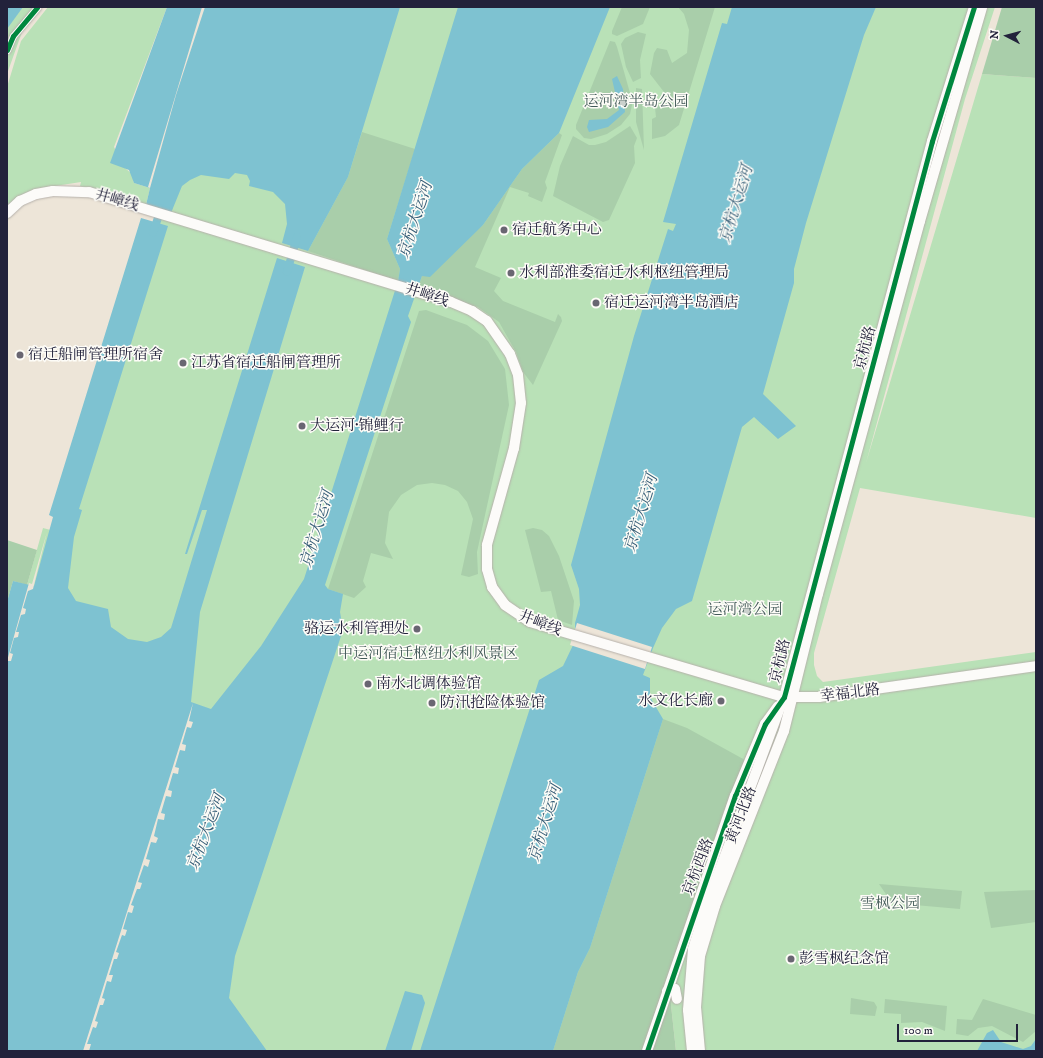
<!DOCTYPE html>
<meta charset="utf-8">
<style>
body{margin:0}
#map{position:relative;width:1043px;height:1058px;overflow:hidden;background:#ede5d8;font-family:"IM FELL DW Pica","Noto Serif SC",serif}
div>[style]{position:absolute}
.green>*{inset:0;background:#b9e1b7}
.forest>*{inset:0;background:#a9ceaa}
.water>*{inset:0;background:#7ec2d1}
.pier>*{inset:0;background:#ede5d8}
.canal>*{height:8px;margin:-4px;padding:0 4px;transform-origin:4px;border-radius:4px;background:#7ec2d1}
.roads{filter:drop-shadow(0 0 1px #b6b1ab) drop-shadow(0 0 1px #b6b1ab)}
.street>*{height:7px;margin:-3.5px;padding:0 3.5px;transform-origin:3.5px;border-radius:3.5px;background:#fcfbf9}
.secondary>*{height:10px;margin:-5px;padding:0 5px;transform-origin:5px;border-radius:5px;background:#fcfbf9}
.cycleway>*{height:5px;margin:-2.5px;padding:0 2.5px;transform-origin:2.5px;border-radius:2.5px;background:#00873e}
.dots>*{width:11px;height:11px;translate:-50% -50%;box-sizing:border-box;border:2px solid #fdfcf7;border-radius:50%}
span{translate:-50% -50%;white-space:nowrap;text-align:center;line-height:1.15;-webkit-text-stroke:3px #fdfcf7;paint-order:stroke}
.park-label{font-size:15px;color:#425a58}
.street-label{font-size:15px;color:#22223b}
.poi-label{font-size:15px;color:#22223b}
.left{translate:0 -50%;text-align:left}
.right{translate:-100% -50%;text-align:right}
.water-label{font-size:16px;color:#345c76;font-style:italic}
.frame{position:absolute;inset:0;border:8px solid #22223b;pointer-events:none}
.north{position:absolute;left:987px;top:16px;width:40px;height:40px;-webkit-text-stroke:3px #fdfcf7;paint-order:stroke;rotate:276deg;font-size:11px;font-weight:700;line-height:16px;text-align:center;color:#22223b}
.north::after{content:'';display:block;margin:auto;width:14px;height:18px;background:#22223b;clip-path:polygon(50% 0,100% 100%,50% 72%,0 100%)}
.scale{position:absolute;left:897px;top:1024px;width:121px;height:18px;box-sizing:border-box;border:2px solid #22223b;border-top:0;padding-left:5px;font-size:12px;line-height:14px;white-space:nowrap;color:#22223b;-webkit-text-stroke:3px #fdfcf7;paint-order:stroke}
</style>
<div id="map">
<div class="green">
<i style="clip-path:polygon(7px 7px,42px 7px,22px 32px,7px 74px)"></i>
<i style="clip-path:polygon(48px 7px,167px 7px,114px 147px,125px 168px,132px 174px,134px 183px,150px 188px,146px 205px,80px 186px,81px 182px,42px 188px,7px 205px,7px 87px,21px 41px)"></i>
<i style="clip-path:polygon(227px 7px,995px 7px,965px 99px,866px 463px,982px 74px,1036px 78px,1036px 518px,860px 488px,814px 653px,814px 665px,817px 676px,823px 682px,1036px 652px,1036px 1051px,676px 1051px,671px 1005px,677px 952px,644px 1051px,7px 1051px,7px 602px,13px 581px,27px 585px,43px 528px,62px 533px)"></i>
</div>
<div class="forest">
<i style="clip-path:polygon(622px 7px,650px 7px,643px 24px,617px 36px,612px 34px,612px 31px)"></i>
<i style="clip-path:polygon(678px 7px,715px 7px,679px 125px,665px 136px,652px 139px,652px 119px,656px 117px,655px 108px,662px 101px,664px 92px,650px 74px,654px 53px,657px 48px,667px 50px,672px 63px,687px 53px,689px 30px,684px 14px)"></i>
<i style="clip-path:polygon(1002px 7px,1036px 7px,1036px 78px,982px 74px)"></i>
<i style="clip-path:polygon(638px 32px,646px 34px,640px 60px,641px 78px,633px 82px,626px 67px,621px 44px,625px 38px)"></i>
<i style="clip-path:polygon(610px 41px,615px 42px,617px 47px,630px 93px,632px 105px,630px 114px,621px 125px,607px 134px,591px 139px,584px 138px,576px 129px,576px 125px)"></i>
<i style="clip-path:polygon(636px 88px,642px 89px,644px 150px,636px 122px)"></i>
<i style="clip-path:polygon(630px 126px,637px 138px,634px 146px,635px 163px,609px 220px,603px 222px,553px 196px,560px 166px,573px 136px,589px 145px,595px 145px,606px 142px)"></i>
<i style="clip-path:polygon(362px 132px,415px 149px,387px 239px,400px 269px,398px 281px,308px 251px,348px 177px)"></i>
<i style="clip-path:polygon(559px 133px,562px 135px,545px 182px,547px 188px,542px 202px,528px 196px,529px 193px,510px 187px,475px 267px,501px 278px,494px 291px,503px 301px,555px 322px,558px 314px,561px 317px,562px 321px,533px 385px,523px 372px,516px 352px,499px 322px,478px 307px,418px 288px,422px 276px,483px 225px,522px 169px)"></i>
<i style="clip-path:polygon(426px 310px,467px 325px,488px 341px,505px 369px,509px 405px,477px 552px,478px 574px,469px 577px,461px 575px,473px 519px,467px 502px,458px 491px,445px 485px,432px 483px,417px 485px,401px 495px,389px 512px,385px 543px,393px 559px,371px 553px,363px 581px,366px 587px,354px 598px,328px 589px,419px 311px)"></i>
<i style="clip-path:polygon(533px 528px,542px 530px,549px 536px,559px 556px,574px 601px,572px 625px,558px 620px,551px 591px,541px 592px,525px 530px)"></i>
<i style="clip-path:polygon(7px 540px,37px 550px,27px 585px,13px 581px,7px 602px)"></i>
<i style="clip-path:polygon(663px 719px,687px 728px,745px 760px,678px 948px,671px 1005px,676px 1051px,553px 1051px,578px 972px,590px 948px)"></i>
<i style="clip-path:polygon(879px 884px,962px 891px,960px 909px,892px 903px)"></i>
<i style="clip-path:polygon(1036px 890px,1036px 922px,991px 928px,984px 892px)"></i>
<i style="clip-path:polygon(851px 998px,874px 1002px,877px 1007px,875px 1016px,850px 1014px)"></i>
<i style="clip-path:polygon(885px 999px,947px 1006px,945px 1031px,922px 1022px,901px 1023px,901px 1014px,884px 1013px)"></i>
<i style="clip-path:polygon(983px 999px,1036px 1015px,1036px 1031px,1023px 1042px,992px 1026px,978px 1028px,968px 1036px,956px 1034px,957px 1019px,972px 1020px)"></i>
</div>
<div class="water">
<i style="clip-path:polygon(7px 7px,23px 7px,7px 29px)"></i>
<i style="clip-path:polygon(167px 7px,400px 7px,348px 177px,308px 251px,282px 243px,287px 224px,285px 204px,273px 192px,249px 186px,250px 181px,247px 175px,235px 173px,229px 179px,201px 175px,190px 180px,182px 186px,171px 213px,146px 205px,150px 188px,134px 183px,129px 170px,110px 163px)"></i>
<i style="clip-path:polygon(458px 7px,610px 7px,559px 133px,522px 169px,483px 225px,430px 277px,422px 276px,408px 316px,411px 322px,325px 585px,328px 589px,343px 594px,340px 612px,343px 630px,235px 956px,229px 998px,267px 1051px,7px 1051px,7px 602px,13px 581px,34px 586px,53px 517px,49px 515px,141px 218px,168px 226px,79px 509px,82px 510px,74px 537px,68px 588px,76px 601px,108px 609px,111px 627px,128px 639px,147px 642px,161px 637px,171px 628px,207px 510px,202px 510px,187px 554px,185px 554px,277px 258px,305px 267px,200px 612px,191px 702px,211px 709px,261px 646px,304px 579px,398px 281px,400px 269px,387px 239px)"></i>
<i style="clip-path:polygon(732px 7px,876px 7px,864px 35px,806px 223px,794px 269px,794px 283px,763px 394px,796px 426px,778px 439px,754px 417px,742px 427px,692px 601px,676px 609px,662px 628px,653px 648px,643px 675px,650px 678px,650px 697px,663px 719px,590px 948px,578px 972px,553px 1051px,420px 1051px,539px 680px,563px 666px,575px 641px,575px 623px,580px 605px,579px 589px,571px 565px,634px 336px,668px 229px,673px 231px,676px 224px,663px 222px,722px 23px,727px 24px)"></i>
<i style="clip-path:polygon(617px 76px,623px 89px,625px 112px,608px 127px,589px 132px,587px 127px,589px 120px,607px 119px,619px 110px,612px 79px)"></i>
<i style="clip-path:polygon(405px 991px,422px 995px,425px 1003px,411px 1051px,385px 1051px)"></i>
<i style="clip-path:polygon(993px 1030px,1001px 1042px,1023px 1049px,1031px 1046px,1036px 1039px,1036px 1051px,977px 1051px,987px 1033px)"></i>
</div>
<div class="pier">
<i style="clip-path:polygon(202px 7px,205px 7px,204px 10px,176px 95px,150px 188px,148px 187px)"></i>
<i style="clip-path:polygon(47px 532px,33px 589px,28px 591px,23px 608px,26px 609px,25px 614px,21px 615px,16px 632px,19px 632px,18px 637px,14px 638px,10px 653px,13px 654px,11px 661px,7px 661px,29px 583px,32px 584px)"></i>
<i style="clip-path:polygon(577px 623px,652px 647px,645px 669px,570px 645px)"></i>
<i style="clip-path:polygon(193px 703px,189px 721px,193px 722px,191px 728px,187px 727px,182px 744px,186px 745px,185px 751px,180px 750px,175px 767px,179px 768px,178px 774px,173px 773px,168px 790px,172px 791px,171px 797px,166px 796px,161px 813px,165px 814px,164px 820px,158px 819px,154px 836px,158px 838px,156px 843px,151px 842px,146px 859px,150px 860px,148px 867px,144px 865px,138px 882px,142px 883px,140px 889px,137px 889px,131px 905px,134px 906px,132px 913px,128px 912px,123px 929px,127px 930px,125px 936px,122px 935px,116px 952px,119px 953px,117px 959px,114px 959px,109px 975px,113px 975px,111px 982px,107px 981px,102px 998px,105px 999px,103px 1005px,100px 1005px,95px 1021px,98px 1022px,96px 1028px,93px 1027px,87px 1044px,91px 1044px,89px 1051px,83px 1051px)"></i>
</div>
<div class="canal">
<i style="left:153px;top:233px;width:26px;rotate:-72deg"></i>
<i style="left:287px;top:272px;width:36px;rotate:-74deg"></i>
</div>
<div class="roads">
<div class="street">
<i style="left:7px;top:50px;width:15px;rotate:-67deg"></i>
<i style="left:13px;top:36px;width:38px;rotate:-50deg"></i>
</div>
<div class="secondary">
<i style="left:7px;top:213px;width:18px;rotate:-43deg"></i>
<i style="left:20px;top:201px;width:17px;rotate:-24deg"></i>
<i style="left:36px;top:194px;width:17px;rotate:-10deg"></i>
<i style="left:53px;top:191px;width:36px;rotate:2deg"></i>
<i style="left:89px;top:192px;width:378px;rotate:16.9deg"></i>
<i style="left:451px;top:302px;width:23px;rotate:23deg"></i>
<i style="left:472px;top:311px;width:18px;rotate:34deg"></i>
<i style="left:487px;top:321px;width:40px;rotate:55.1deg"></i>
<i style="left:510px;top:354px;width:22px;rotate:69deg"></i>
<i style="left:518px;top:375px;width:28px;rotate:84deg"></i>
<i style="left:521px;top:403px;width:46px;rotate:98.8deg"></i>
<i style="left:514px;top:448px;width:101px;rotate:105.6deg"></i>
<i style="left:487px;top:545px;width:24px;rotate:90deg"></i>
<i style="left:487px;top:569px;width:19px;rotate:74deg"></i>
<i style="left:492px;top:587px;width:22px;rotate:54deg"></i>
<i style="left:505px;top:605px;width:30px;rotate:34deg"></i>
<i style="left:530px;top:622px;width:265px;rotate:16.5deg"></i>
<i style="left:784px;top:697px;width:35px"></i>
<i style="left:819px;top:697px;width:219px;rotate:-8.1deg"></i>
<i style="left:667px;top:991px;width:8px;rotate:-14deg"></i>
<i style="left:675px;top:989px;width:10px;rotate:79deg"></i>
<i style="left:647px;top:1051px;width:270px;rotate:-71deg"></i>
<i style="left:735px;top:796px;width:78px;rotate:-67.4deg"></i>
<i style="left:765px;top:724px;width:22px;rotate:-54deg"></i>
<i style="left:692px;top:1051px;width:41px;rotate:-95.6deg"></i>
<i style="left:688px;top:1010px;width:61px;rotate:-85.3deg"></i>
<i style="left:693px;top:949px;width:47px;rotate:-72.7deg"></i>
<i style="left:707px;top:904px;width:221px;rotate:-69.6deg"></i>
<i style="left:784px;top:697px;width:575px;rotate:-75.09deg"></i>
<i style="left:932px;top:141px;width:140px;rotate:-72.6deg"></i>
<i style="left:700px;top:1051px;width:44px;rotate:-95.2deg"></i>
<i style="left:696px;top:1007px;width:51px;rotate:-85.5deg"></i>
<i style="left:700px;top:956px;width:52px;rotate:-73.3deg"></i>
<i style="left:715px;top:906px;width:188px;rotate:-68.5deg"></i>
<i style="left:784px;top:731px;width:141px;rotate:-76.1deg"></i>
<i style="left:818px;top:594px;width:387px;rotate:-74.7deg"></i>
<i style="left:920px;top:221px;width:223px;rotate:-73.8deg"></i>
</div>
</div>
<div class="cycleway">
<i style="left:7px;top:50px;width:15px;rotate:-67deg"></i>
<i style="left:13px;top:36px;width:38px;rotate:-50deg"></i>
<i style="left:647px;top:1051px;width:270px;rotate:-71deg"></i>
<i style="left:735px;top:796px;width:78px;rotate:-67.4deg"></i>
<i style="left:765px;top:724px;width:33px;rotate:-55deg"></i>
<i style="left:784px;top:697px;width:575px;rotate:-75.09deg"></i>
<i style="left:932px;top:141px;width:140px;rotate:-72.6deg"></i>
</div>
<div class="dots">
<i style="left:504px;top:230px;background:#696672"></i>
<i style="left:511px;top:273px;background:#696672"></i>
<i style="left:596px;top:303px;background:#696672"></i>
<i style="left:20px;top:355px;background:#696672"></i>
<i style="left:183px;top:363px;background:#696672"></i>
<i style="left:302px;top:426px;background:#696672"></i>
<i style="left:417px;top:629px;background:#696672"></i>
<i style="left:368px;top:684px;background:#696672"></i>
<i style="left:721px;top:701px;background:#696672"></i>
<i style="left:432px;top:703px;background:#696672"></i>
<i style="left:791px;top:959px;background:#696672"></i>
</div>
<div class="park-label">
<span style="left:636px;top:102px">运河湾半岛公园</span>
<span style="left:745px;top:610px">运河湾公园</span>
<span style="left:428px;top:654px">中运河宿迁枢纽水利风景区</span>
<span style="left:890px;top:904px">雪枫公园</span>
</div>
<div class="street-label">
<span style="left:117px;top:200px;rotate:16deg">井嶂线</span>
<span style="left:427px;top:295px;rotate:18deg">井嶂线</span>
<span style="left:865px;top:348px;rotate:-75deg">京杭路</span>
<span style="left:540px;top:623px;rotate:21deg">井嶂线</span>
<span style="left:780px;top:661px;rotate:-76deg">京杭路</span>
<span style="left:850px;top:693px;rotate:-7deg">幸福北路</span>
<span style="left:741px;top:815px;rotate:-69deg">黄河北路</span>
<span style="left:698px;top:867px;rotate:-69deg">京杭西路</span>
</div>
<div class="poi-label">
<span class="left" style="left:512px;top:230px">宿迁航务中心</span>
<span class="left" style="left:519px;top:273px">水利部淮委宿迁水利枢纽管理局</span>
<span class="left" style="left:604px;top:303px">宿迁运河湾半岛酒店</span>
<span class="left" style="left:28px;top:355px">宿迁船闸管理所宿舍</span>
<span class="left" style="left:191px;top:363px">江苏省宿迁船闸管理所</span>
<span class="left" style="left:310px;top:426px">大运河·锦鲤行</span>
<span class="right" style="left:409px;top:629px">骆运水利管理处</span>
<span class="left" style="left:376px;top:684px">南水北调体验馆</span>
<span class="right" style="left:713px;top:701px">水文化长廊</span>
<span class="left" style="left:440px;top:703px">防汛抢险体验馆</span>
<span class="left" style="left:799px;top:959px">彭雪枫纪念馆</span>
</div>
<div class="water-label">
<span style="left:736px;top:204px;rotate:-73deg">京杭大运河</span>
<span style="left:415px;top:220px;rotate:-72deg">京杭大运河</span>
<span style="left:641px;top:513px;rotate:-73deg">京杭大运河</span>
<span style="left:317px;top:529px;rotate:-73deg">京杭大运河</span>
<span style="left:545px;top:823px;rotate:-73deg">京杭大运河</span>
<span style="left:206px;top:832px;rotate:-69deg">京杭大运河</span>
</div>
<div class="frame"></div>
<div class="north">N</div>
<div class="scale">100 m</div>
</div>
